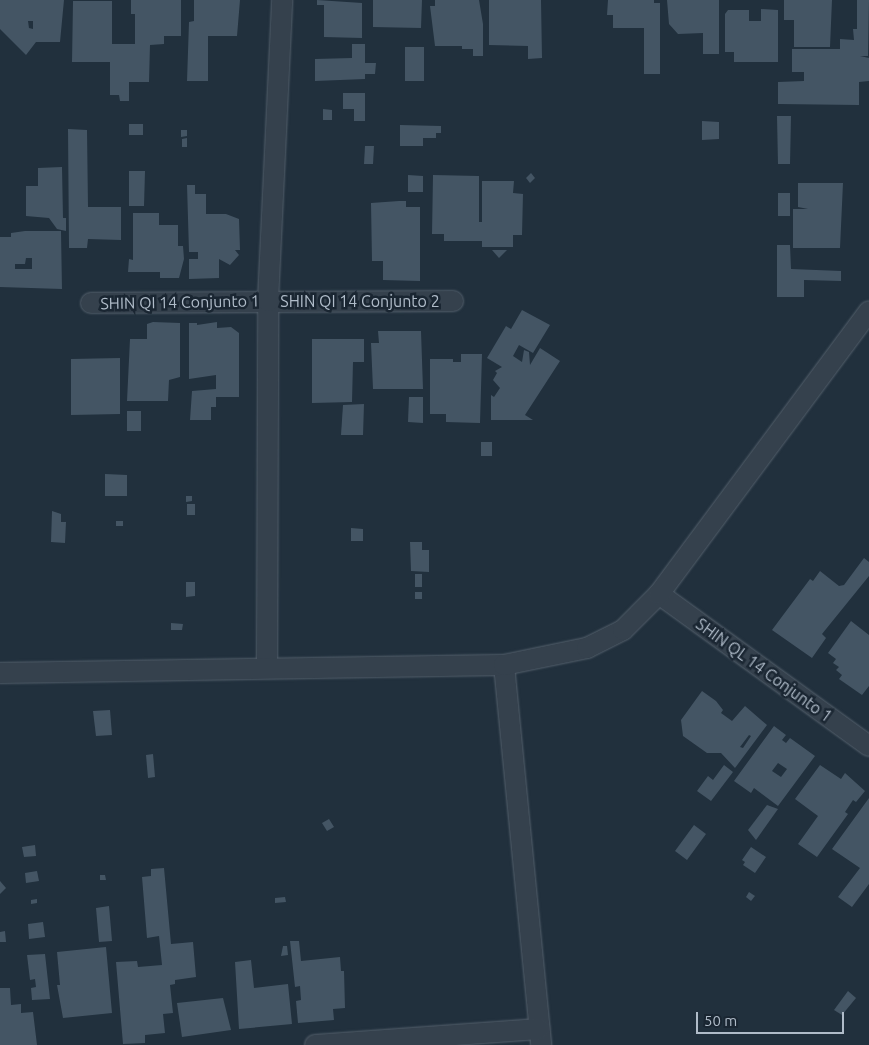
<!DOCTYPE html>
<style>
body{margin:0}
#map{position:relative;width:869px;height:1045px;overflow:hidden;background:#21303d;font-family:Ubuntu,sans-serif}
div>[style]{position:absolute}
.building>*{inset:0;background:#445564}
.roads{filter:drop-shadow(0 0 1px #535f6b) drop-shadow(0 0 1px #535f6b)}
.minor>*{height:20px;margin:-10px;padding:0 10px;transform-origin:10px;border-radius:10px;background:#35414d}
span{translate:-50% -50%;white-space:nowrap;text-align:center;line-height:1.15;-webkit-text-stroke:5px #1a2632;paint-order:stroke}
.street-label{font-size:16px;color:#b0bcc9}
.scale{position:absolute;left:696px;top:1012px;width:148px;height:22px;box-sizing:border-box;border:2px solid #b0bcc9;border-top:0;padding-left:6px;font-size:15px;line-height:18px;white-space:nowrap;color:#b0bcc9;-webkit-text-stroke:4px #1a2632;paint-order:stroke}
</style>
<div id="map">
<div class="building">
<i style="clip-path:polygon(evenodd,0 0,64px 0,60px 42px,36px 42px,26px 55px,0 29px,0 0,28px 21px,33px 21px,33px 29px,29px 28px,28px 21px)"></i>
<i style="clip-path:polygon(131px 0,181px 0,181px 36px,164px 36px,164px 44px,150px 45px,149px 82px,129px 82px,129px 101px,120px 101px,119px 95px,110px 95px,110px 62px,72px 62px,73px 1px,112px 1px,112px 44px,135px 44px,135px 14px,131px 14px)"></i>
<i style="clip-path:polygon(194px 0,240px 0,237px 36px,208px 36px,208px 81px,187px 81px,189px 22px,194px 21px)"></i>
<i style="clip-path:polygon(317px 0,362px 3px,362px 38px,324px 37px,324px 5px,317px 5px)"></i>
<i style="clip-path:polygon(373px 0,422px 0,421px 28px,373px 27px)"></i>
<i style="clip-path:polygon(435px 0,479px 0,483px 24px,483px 56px,473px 56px,473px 49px,462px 49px,462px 46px,435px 46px,430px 6px,435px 6px)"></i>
<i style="clip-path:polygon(489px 0,541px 0,542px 58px,528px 59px,528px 46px,489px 45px)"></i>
<i style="clip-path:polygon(608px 0,654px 0,654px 3px,660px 3px,660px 74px,644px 74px,644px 28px,613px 28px,613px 15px,607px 15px)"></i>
<i style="clip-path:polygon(667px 0,719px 0,719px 54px,703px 54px,703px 33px,678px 34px,669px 24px)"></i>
<i style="clip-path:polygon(784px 0,832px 0,830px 47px,794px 47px,794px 20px,784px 20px)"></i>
<i style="clip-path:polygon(857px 0,869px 0,868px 56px,860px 56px,869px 58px,869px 81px,859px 82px,859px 105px,778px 104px,778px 82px,804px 81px,804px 72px,792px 72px,792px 49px,840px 49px,840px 39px,854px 40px,853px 29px,857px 29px)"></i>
<i style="clip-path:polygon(761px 9px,778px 10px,778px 62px,734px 62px,734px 52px,725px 52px,725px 14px,728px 10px,749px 10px,749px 21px,761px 21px)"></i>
<i style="clip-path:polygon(352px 44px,365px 44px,365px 63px,376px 63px,375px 74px,365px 74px,365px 79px,315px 81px,315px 59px,352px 58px)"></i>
<i style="clip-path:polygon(405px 47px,424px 47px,424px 81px,405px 81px)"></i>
<i style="clip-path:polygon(343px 93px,365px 93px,365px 121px,354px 121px,354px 109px,343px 109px)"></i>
<i style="clip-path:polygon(323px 109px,332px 110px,332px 120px,323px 120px)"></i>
<i style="clip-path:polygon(777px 116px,791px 116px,790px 164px,778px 164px)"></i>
<i style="clip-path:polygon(702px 121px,719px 122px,719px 139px,702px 140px)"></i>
<i style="clip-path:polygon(129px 124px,143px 124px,143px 135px,129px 135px)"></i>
<i style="clip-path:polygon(400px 125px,441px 126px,441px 133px,436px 133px,436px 138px,423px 138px,423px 146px,400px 146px)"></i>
<i style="clip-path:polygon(68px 129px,87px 130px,88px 207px,121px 207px,121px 240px,88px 239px,87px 248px,69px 248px)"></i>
<i style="clip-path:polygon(181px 130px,187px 130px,187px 136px,181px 137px)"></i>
<i style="clip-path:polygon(187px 138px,187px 147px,182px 147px,182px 139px)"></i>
<i style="clip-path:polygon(365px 146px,374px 146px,373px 164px,364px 164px)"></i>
<i style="clip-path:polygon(62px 167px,63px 218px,66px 218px,66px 231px,57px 229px,49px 218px,26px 216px,26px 186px,38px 186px,38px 168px)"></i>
<i style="clip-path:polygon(129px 171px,145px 171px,144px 206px,129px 206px)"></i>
<i style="clip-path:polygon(531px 173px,535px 178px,530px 183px,526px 178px)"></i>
<i style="clip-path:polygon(408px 175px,423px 176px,423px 192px,408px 192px)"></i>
<i style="clip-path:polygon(433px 175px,479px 176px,479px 222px,482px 222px,482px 181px,514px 181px,513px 193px,523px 194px,522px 235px,513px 235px,513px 247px,482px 247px,482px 241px,444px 241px,444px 234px,432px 234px)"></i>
<i style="clip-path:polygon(798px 183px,843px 183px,840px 248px,793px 248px,793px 209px,808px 209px,798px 207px)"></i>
<i style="clip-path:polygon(187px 185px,195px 185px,195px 194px,206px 194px,206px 214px,226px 214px,239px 219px,240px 250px,235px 250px,239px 255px,230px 265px,219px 259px,219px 278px,189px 279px,189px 259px,198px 259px,198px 252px,189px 252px)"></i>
<i style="clip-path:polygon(778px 193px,790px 193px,790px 216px,778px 216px)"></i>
<i style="clip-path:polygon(399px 201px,406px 201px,406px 207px,420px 207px,420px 281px,383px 280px,383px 261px,372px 261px,371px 203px)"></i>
<i style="clip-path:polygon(133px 213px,159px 213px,159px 225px,178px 225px,178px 246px,183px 246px,184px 259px,179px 278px,160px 278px,160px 272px,128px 272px,129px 259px,133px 260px)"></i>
<i style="clip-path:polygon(evenodd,25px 231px,61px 231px,62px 289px,0 287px,0 237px,11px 237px,11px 233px,25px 231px,26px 258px,32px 258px,32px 269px,15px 269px,15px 264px,25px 264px,26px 258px)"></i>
<i style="clip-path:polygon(777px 245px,790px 245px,791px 269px,841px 271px,841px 281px,804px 280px,804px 297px,777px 297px)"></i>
<i style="clip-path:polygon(492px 250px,507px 250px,499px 258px)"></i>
<i style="clip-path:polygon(522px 310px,550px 325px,533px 353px,519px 345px,513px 356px,522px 362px,524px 350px,529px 352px,530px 365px,540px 348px,560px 361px,525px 415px,533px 420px,491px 420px,491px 395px,494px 397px,500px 388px,493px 380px,497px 373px,495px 371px,502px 367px,487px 358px,506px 326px,511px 329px)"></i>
<i style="clip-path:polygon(153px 322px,180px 323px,180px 377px,169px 380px,168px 401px,127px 401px,130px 339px,147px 339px,147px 324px)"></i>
<i style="clip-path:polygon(217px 322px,217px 328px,231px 327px,239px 333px,239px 397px,216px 397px,216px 407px,211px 407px,211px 420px,190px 420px,192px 391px,216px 389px,216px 375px,189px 379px,189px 323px,197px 323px,197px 325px)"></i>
<i style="clip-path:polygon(378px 331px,421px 331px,423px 389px,373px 389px,371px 343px,379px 343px)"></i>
<i style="clip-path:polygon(312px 339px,364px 339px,364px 362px,353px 362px,352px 402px,312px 403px)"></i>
<i style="clip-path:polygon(461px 354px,482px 354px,480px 423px,446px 422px,446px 414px,430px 414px,430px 359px,453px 359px,453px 362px,461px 362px)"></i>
<i style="clip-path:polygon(120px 358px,120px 414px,71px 415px,71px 359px)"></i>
<i style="clip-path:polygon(409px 397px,423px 397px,423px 423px,408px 422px)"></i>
<i style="clip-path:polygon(364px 404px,363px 435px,341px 435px,343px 405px)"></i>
<i style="clip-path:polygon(127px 411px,141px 411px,141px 431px,127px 431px)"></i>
<i style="clip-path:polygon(481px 442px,492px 442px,492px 456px,481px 456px)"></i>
<i style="clip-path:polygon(105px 474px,127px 475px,127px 496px,105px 496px)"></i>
<i style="clip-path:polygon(186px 496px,192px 496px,192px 501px,186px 502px)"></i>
<i style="clip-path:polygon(187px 504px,195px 504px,195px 515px,187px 515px)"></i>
<i style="clip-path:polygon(52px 511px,61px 514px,61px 522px,66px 522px,65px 543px,51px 542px)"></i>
<i style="clip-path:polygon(116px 521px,123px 521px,123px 526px,116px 526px)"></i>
<i style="clip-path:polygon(351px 528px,363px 529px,363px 541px,351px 541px)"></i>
<i style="clip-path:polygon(410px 542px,422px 542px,422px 550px,429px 550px,429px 572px,411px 571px)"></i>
<i style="clip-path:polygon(864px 558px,869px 562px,869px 576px,822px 634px,826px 638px,812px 658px,772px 630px,810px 579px,813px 581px,820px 571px,839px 586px,844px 585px)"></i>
<i style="clip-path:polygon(415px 574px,422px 574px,422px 587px,415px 587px)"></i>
<i style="clip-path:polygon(186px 582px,195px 582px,195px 596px,186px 597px)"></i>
<i style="clip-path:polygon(415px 592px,422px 592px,422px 599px,415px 599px)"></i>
<i style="clip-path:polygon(851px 621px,869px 635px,869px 686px,862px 695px,839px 679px,842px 675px,836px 670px,839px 667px,833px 663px,836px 659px,828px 653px)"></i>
<i style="clip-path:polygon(171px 623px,183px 624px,182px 630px,171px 630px)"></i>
<i style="clip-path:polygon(evenodd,702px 691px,716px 701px,723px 710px,721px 713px,732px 721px,745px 706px,767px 725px,735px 768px,721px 753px,707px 753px,683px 736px,681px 720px,702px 691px,749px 735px,751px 736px,743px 748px,740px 747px,749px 735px)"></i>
<i style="clip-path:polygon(110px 710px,112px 735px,96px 736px,93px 711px)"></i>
<i style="clip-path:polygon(evenodd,774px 726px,786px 735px,782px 740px,786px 743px,790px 738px,815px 756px,778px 806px,754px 788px,751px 793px,734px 781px,774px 726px,778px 763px,787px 769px,781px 777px,772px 771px,778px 763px)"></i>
<i style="clip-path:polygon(153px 754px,155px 777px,148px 778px,146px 755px)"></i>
<i style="clip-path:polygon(724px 765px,733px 772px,711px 801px,697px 791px,708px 776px,713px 780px)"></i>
<i style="clip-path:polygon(820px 765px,841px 779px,845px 773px,865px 791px,856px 802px,853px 800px,845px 812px,848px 814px,817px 857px,798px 844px,818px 816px,795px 799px)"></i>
<i style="clip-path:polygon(869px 798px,869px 884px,852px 907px,838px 897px,860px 868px,832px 849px)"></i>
<i style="clip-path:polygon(767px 805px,778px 809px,756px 840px,748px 830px)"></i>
<i style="clip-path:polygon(329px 819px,334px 827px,327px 831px,322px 823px)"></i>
<i style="clip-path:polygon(694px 825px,706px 834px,687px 860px,675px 851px)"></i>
<i style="clip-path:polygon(35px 845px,36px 856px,24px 857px,22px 847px)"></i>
<i style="clip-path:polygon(751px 847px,766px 857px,755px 873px,743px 865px,745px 862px,742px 860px)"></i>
<i style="clip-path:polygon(164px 868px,171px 944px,193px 942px,196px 977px,175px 980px,175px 984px,170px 985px,173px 1013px,163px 1014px,165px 1033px,145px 1035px,145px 1043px,123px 1044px,116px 962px,137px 961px,138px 967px,162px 965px,159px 936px,147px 938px,142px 877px,151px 876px,151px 869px)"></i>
<i style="clip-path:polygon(37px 871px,39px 881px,26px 883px,25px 873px)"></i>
<i style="clip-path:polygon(100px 875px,105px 875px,106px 880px,100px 880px)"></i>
<i style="clip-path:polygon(0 881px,6px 888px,0 894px)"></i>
<i style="clip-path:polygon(749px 892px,755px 896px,751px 901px,746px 897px)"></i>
<i style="clip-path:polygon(285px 897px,286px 902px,275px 903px,275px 898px)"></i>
<i style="clip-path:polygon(37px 899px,37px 903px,31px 904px,31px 900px)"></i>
<i style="clip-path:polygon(109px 906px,112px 941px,99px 942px,96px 908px)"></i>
<i style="clip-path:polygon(43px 922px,45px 937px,29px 939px,28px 924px)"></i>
<i style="clip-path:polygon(5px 931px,6px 942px,0 942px,0 932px)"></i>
<i style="clip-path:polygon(290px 941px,299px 941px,301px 961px,340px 957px,341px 971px,344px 971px,345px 1008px,333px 1009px,334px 1020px,298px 1023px,296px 1001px,301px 1000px,300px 986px,295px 987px)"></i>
<i style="clip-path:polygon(283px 946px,287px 946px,288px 955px,281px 956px)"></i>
<i style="clip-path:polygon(106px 947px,112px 1013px,63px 1018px,57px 985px,60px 985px,57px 952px)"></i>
<i style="clip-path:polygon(45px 954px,50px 999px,32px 1000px,31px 988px,36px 987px,35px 979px,30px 980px,27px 955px)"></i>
<i style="clip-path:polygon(251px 960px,254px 988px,288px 984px,292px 1024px,239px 1029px,235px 962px)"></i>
<i style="clip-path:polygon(0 988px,10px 988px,11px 1005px,21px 1004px,21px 1013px,33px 1012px,37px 1045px,0 1045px)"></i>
<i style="clip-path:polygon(848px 991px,856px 998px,842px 1015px,834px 1010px)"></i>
<i style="clip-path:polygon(223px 998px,231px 1030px,182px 1037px,177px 1003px)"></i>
</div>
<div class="roads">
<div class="minor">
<i style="left:91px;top:303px;width:362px;rotate:-0.3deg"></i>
<i style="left:659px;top:594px;width:259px;rotate:35.9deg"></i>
<i style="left:504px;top:665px;width:382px;rotate:84.4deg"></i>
<i style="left:267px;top:667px;width:366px;rotate:-89.8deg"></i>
<i style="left:268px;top:301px;width:301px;rotate:-87.3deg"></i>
<i style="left:0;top:673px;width:504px;rotate:-0.91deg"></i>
<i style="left:504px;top:665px;width:85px;rotate:-11.6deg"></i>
<i style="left:587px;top:648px;width:40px;rotate:-26.6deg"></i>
<i style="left:623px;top:630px;width:51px;rotate:-45deg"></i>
<i style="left:659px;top:594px;width:352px;rotate:-53.4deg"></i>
<i style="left:315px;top:1045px;width:225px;rotate:-4.1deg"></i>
</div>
</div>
<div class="street-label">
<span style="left:360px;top:301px">SHIN QI 14 Conjunto 2</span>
<span style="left:180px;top:302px;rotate:-1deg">SHIN QI 14 Conjunto 1</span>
<span style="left:764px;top:670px;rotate:36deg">SHIN QL 14 Conjunto 1</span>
</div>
<div class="scale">50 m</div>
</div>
